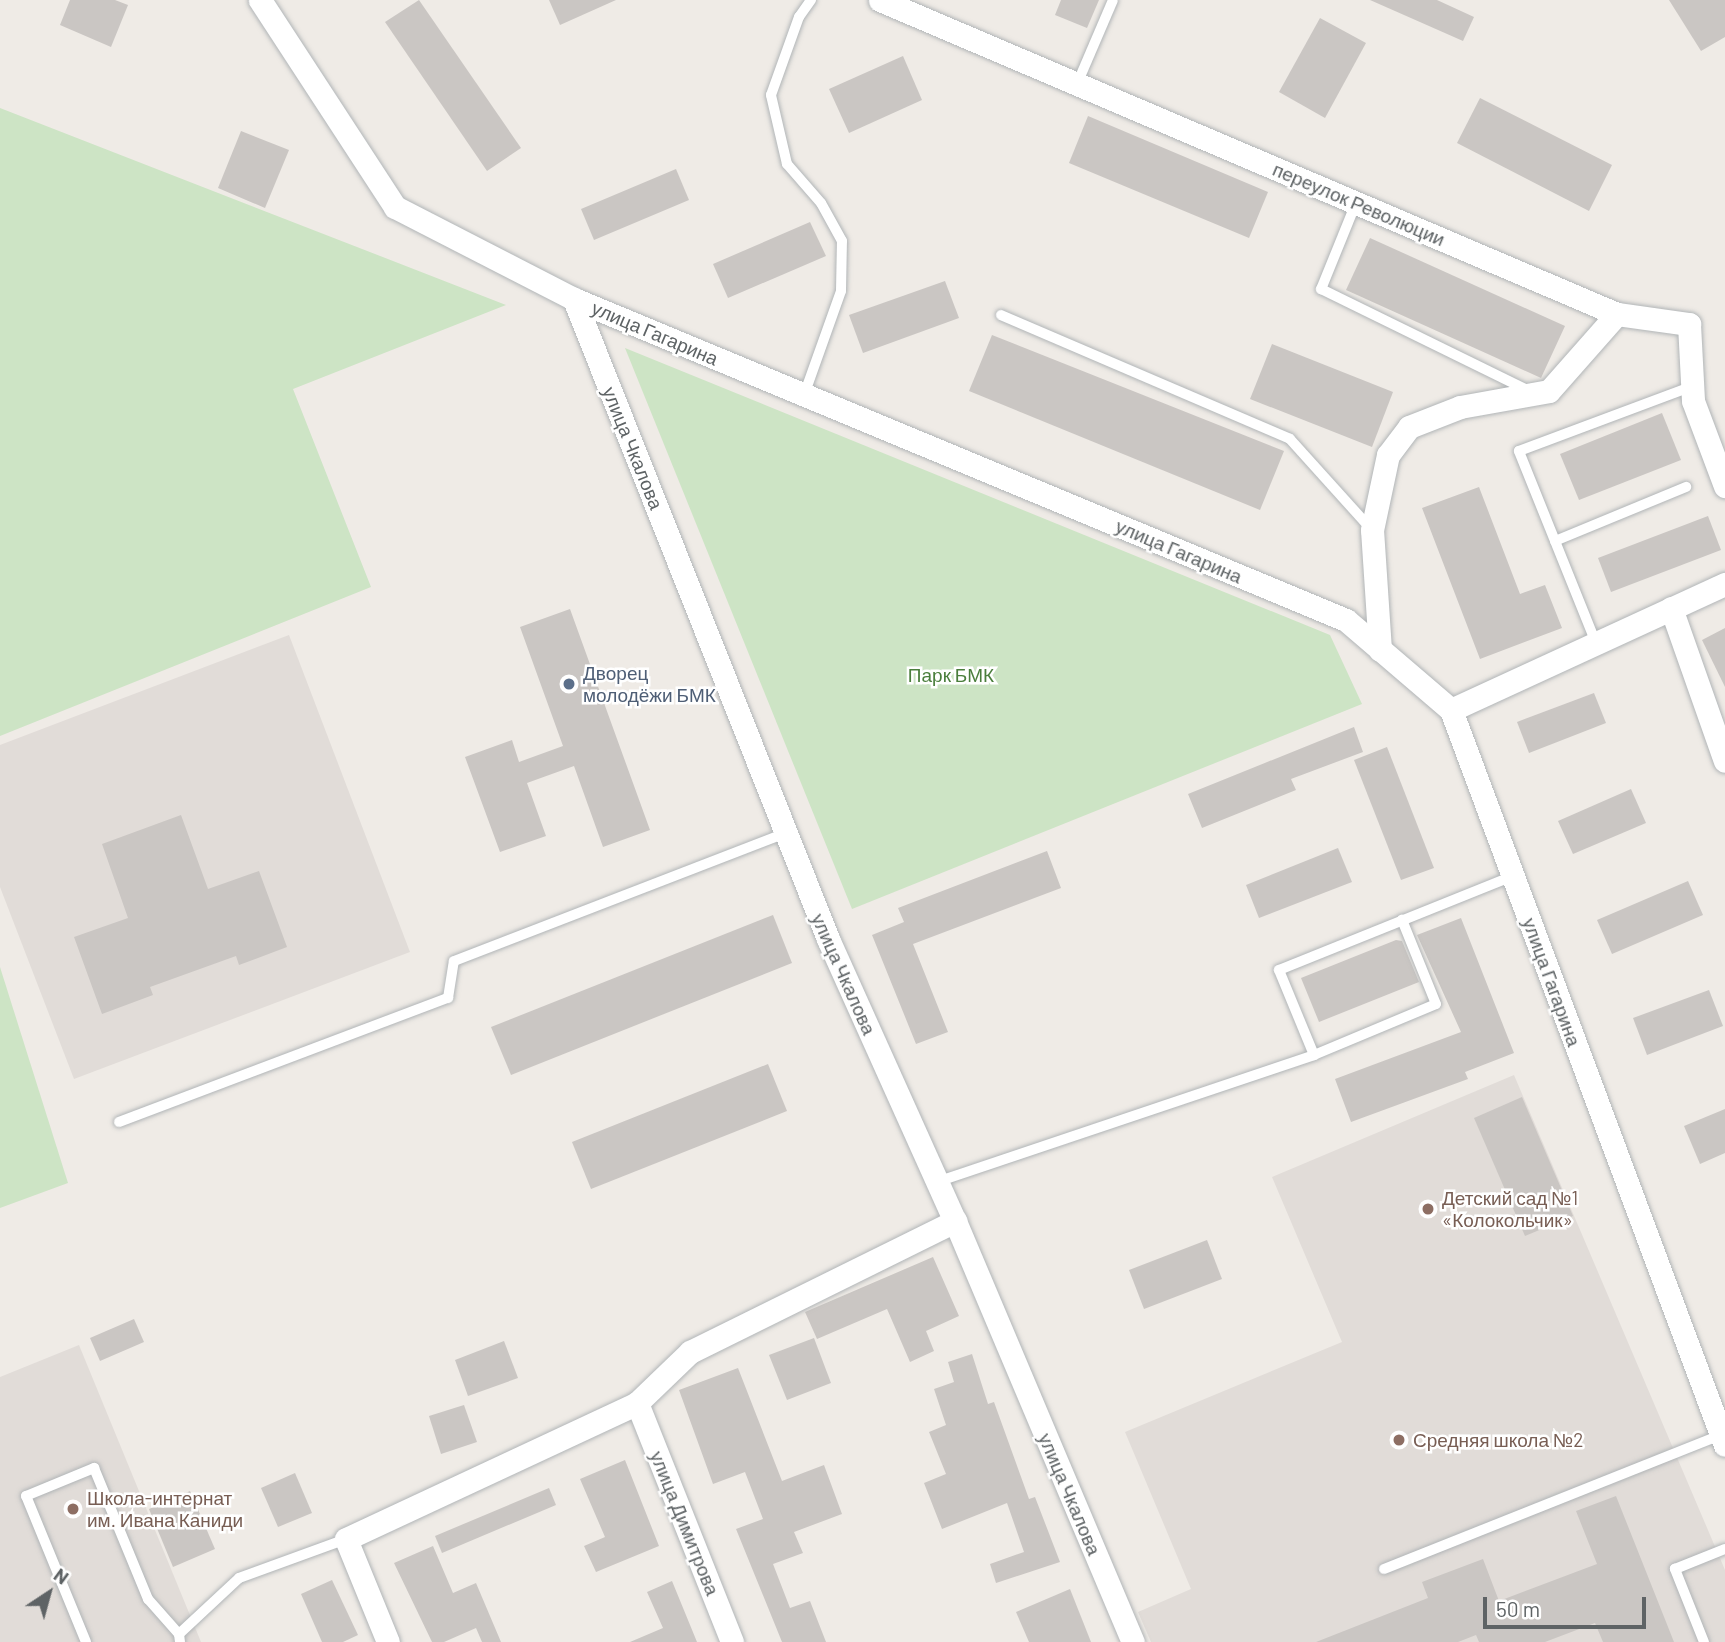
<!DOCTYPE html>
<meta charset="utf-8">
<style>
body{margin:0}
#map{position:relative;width:1725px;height:1642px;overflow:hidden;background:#efebe6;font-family:Barlow,sans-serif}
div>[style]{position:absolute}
.education>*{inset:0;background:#e1dcd8}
.green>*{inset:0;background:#cde4c5}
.building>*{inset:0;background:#cac6c3}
.roads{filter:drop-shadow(0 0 2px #b1b5b7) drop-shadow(0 0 2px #b1b5b7)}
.lane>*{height:10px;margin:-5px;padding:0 5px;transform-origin:5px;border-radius:5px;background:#fff}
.street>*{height:23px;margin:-11.5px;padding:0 11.5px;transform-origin:11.5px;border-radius:11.5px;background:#fff}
.dots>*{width:19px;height:19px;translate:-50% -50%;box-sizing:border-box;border:4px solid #fff;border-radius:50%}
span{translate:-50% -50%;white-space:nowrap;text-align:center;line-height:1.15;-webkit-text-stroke:5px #fff;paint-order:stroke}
.street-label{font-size:19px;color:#5e6365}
.service-label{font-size:19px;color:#4e5e75}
.left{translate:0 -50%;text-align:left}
.park-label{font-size:19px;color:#4a7e3c}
.education-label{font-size:19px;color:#785e54}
.north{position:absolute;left:14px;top:1558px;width:70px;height:70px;-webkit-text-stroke:5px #fff;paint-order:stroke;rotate:36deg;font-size:19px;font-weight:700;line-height:28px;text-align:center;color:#5e6365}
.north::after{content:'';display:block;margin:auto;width:24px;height:32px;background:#5e6365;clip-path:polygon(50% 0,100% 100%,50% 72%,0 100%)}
.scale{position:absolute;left:1483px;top:1597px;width:163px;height:32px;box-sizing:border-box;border:4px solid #5e6365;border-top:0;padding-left:9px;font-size:21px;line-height:24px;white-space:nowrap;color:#5e6365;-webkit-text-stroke:5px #fff;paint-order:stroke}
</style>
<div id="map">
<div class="education">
<i style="clip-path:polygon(289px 635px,410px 952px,74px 1079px,0 887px,0 745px)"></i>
<i style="clip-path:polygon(1514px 1075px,1725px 1570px,1725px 1642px,1151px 1642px,1138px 1612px,1191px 1589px,1125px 1432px,1342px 1342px,1272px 1177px)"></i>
<i style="clip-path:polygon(79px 1345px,201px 1642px,0 1642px,0 1377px)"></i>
</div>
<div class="green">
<i style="clip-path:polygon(0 108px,506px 305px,293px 389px,371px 587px,0 736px)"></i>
<i style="clip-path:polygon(625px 348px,1330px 635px,1362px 704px,852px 909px)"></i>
<i style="clip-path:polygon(0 967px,68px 1183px,0 1208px)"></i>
</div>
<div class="building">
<i style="clip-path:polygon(70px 0,115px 0,128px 5px,111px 47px,60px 25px)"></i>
<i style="clip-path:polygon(419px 0,521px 148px,487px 171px,385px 22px)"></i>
<i style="clip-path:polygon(549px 0,616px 0,560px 25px)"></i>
<i style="clip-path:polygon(1061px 0,1099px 0,1087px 28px,1055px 15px)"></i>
<i style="clip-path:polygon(1370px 0,1437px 0,1474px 17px,1463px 41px)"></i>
<i style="clip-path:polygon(1669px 0,1725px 0,1725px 37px,1701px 51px)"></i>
<i style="clip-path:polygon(1320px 18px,1366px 43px,1325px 118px,1279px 92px)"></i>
<i style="clip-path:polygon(903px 56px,922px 100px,849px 133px,829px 89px)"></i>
<i style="clip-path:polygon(1480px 98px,1612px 165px,1589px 211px,1457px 143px)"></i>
<i style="clip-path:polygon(1088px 116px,1268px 192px,1249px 238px,1069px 163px)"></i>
<i style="clip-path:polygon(241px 131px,289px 150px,265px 208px,218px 188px)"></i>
<i style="clip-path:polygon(676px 169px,689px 200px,594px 240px,581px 209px)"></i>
<i style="clip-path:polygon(810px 222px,826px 256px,728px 298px,713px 264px)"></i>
<i style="clip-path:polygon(1370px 238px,1565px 326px,1541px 378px,1346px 290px)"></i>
<i style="clip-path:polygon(945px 281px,959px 318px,863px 353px,849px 315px)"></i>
<i style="clip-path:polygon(992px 335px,1284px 451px,1260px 510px,969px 391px)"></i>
<i style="clip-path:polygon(1272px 344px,1393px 392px,1372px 447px,1250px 399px)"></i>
<i style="clip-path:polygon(1662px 413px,1681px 460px,1579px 500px,1560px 454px)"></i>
<i style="clip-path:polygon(1479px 487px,1520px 594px,1545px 585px,1562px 628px,1480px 659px,1422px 508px)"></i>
<i style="clip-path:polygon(1708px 516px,1721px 550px,1611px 592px,1598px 558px)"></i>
<i style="clip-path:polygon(570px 609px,650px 830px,603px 847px,574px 766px,527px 783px,546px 836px,500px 852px,465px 757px,512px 740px,519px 762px,563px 746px,520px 627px)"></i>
<i style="clip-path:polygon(1725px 628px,1725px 687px,1702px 640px)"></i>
<i style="clip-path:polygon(1594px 693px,1606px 723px,1529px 753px,1517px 722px)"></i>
<i style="clip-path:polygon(1354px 727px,1363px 752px,1291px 779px,1296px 790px,1202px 828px,1188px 794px)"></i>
<i style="clip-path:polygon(1387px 747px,1434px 868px,1401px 880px,1354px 760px)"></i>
<i style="clip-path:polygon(1631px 789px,1646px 823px,1573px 854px,1558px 821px)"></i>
<i style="clip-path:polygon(181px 815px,208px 889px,259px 871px,287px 947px,239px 965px,236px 956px,150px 987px,153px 995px,102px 1014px,74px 937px,128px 918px,102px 844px)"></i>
<i style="clip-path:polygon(1338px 848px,1352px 882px,1259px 918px,1246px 885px)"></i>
<i style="clip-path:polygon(1047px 851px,1061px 888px,913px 944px,948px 1032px,916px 1044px,872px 935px,904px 922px,898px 908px)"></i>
<i style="clip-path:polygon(1688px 881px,1703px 915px,1612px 954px,1597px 920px)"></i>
<i style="clip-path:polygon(773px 915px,792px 963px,511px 1075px,491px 1027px)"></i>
<i style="clip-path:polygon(1461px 918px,1514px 1053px,1465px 1072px,1468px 1079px,1351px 1122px,1335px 1079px,1461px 1032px,1417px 935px)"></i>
<i style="clip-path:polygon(1396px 940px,1402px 941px,1419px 982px,1319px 1022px,1301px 978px)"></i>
<i style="clip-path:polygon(1709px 990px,1723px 1026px,1647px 1055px,1633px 1018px)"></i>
<i style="clip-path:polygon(768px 1064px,787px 1111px,591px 1189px,572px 1142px)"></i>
<i style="clip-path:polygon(1522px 1097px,1573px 1216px,1525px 1236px,1474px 1118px)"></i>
<i style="clip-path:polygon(1725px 1109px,1725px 1153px,1700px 1164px,1684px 1126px)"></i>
<i style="clip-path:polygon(1207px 1240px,1222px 1279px,1144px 1309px,1129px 1270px)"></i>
<i style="clip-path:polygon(933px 1257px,959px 1316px,926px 1331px,934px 1351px,910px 1362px,887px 1309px,817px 1339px,805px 1312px)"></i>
<i style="clip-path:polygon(134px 1319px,144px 1342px,100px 1361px,90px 1338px)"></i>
<i style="clip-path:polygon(814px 1338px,831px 1383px,787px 1400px,769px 1355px)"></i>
<i style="clip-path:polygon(504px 1341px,518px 1378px,468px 1396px,455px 1360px)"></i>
<i style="clip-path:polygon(972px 1354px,988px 1404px,994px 1402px,1029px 1499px,1035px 1497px,1060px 1562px,996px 1583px,990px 1564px,1024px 1552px,1007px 1503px,942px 1529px,924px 1483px,946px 1474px,929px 1432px,946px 1425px,934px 1389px,954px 1382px,948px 1362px)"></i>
<i style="clip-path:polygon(738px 1368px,782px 1481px,824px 1465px,842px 1514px,794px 1532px,803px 1553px,773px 1564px,790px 1608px,810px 1601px,826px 1642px,782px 1642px,736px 1529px,763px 1519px,745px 1472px,713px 1484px,679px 1390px)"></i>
<i style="clip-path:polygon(464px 1405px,477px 1442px,441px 1454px,429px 1416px)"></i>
<i style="clip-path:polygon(625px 1460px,659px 1546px,596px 1572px,584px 1546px,605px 1537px,580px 1479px)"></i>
<i style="clip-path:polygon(295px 1473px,312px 1513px,278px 1527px,261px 1488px)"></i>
<i style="clip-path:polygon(549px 1488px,556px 1505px,442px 1553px,435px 1536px)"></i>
<i style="clip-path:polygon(190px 1491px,215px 1549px,173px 1567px,149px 1509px)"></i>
<i style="clip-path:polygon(1616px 1496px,1674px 1642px,1603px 1642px,1595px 1623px,1545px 1642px,1479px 1642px,1476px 1635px,1458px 1642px,1316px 1642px,1428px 1598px,1422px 1582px,1483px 1559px,1499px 1601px,1597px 1564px,1576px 1511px)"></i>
<i style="clip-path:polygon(433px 1546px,453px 1593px,476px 1583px,501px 1642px,482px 1642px,476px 1628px,444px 1642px,432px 1642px,394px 1563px)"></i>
<i style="clip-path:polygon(332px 1580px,358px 1635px,343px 1642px,322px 1642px,301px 1594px)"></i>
<i style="clip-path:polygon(672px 1581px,697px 1642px,630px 1642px,663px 1628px,647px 1592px)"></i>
<i style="clip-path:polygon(1070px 1589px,1091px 1642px,1029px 1642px,1016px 1612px)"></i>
</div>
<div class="roads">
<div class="lane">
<i style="left:1077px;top:84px;width:91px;rotate:-66.8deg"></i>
<i style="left:1356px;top:203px;width:93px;rotate:112.1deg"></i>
<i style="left:1321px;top:289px;width:232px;rotate:26.1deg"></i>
<i style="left:1001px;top:315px;width:314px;rotate:23.2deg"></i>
<i style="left:1290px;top:439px;width:120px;rotate:48deg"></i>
<i style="left:804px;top:395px;width:110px;rotate:-70.4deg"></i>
<i style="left:841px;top:291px;width:50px;rotate:-88.9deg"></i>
<i style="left:842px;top:241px;width:43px;rotate:-118.9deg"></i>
<i style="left:821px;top:203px;width:52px;rotate:-131.1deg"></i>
<i style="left:787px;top:164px;width:71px;rotate:-103.1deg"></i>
<i style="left:771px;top:95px;width:83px;rotate:-70.3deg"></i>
<i style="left:799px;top:17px;width:21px;rotate:-55deg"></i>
<i style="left:1555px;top:541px;width:142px;rotate:-22.4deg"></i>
<i style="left:1596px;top:643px;width:207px;rotate:-111.9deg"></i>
<i style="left:1519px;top:451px;width:186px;rotate:-20.5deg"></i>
<i style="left:1314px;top:1055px;width:132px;rotate:-22.7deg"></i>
<i style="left:1436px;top:1004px;width:91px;rotate:-112deg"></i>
<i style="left:119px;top:1122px;width:352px;rotate:-20.7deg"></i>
<i style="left:448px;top:998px;width:37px;rotate:-81deg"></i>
<i style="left:454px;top:961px;width:355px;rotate:-21.1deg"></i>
<i style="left:937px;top:1182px;width:398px;rotate:-18.6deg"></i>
<i style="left:1314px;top:1055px;width:92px;rotate:-112.4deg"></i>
<i style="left:1279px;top:970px;width:252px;rotate:-21.9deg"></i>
<i style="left:1384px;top:1569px;width:363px;rotate:-21.7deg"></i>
<i style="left:179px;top:1634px;width:82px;rotate:-43deg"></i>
<i style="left:239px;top:1578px;width:114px;rotate:-20deg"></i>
<i style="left:86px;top:1642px;width:158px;rotate:-112.3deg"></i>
<i style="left:26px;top:1496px;width:74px;rotate:-22.4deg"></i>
<i style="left:94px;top:1468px;width:142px;rotate:67.6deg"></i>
<i style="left:148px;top:1599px;width:47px;rotate:48.5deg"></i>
<i style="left:179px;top:1634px;width:8px;rotate:83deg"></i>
<i style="left:1704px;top:1642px;width:79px;rotate:-111.7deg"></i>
<i style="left:1675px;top:1569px;width:54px;rotate:-21.8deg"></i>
</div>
<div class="street">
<i style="left:260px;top:0;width:247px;rotate:56.9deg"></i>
<i style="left:395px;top:207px;width:201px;rotate:27.2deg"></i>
<i style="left:574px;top:299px;width:836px;rotate:22.58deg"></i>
<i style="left:1346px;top:620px;width:138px;rotate:40.6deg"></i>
<i style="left:1451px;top:710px;width:784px;rotate:69.56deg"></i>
<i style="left:880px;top:0;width:801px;rotate:23.08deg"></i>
<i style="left:1617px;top:314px;width:73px;rotate:7.9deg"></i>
<i style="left:1689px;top:324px;width:77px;rotate:87deg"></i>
<i style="left:1693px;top:401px;width:91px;rotate:69.4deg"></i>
<i style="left:574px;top:299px;width:689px;rotate:68.35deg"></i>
<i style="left:828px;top:939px;width:309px;rotate:65.8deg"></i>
<i style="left:955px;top:1221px;width:457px;rotate:67.1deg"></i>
<i style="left:1671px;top:608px;width:162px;rotate:70.6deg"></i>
<i style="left:1380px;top:650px;width:120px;rotate:-93.8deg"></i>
<i style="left:1372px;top:530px;width:77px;rotate:-78deg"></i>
<i style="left:1388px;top:455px;width:35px;rotate:-53deg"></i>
<i style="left:1409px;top:427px;width:55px;rotate:-21.4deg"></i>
<i style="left:1460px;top:407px;width:90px;rotate:-10.2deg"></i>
<i style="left:1549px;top:391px;width:103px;rotate:-48.6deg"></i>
<i style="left:1451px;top:710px;width:302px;rotate:-24.7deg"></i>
<i style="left:637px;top:1403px;width:257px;rotate:68.3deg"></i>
<i style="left:388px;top:1642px;width:111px;rotate:-112.2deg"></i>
<i style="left:346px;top:1539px;width:321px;rotate:-25deg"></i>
<i style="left:637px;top:1403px;width:74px;rotate:-43.9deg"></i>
<i style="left:690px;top:1352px;width:296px;rotate:-26.3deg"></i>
</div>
</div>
<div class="dots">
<i style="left:569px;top:684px;background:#5c6f8a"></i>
<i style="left:1428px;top:1209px;background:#8d6e63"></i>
<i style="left:1399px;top:1440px;background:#8d6e63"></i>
<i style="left:73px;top:1509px;background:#8d6e63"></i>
</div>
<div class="street-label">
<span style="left:1359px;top:204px;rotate:23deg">переулок Революции</span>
<span style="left:655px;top:333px;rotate:23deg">улица Гагарина</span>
<span style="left:633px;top:448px;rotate:68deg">улица Чкалова</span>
<span style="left:1179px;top:551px;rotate:23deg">улица Гагарина</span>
<span style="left:844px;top:974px;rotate:66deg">улица Чкалова</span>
<span style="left:1552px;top:982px;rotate:70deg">улица Гагарина</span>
<span style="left:1070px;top:1494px;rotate:67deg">улица Чкалова</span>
<span style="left:685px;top:1523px;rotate:68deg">улица Димитрова</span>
</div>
<div class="service-label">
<span class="left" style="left:583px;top:684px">Дворец<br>молодёжи БМК</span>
</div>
<div class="park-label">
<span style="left:951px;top:675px">Парк БМК</span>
</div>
<div class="education-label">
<span class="left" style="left:1442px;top:1209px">Детский сад №1<br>«Колокольчик»</span>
<span class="left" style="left:1413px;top:1440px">Средняя школа №2</span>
<span class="left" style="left:87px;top:1509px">Школа-интернат<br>им. Ивана Каниди</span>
</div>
<div class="north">N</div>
<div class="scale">50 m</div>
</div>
